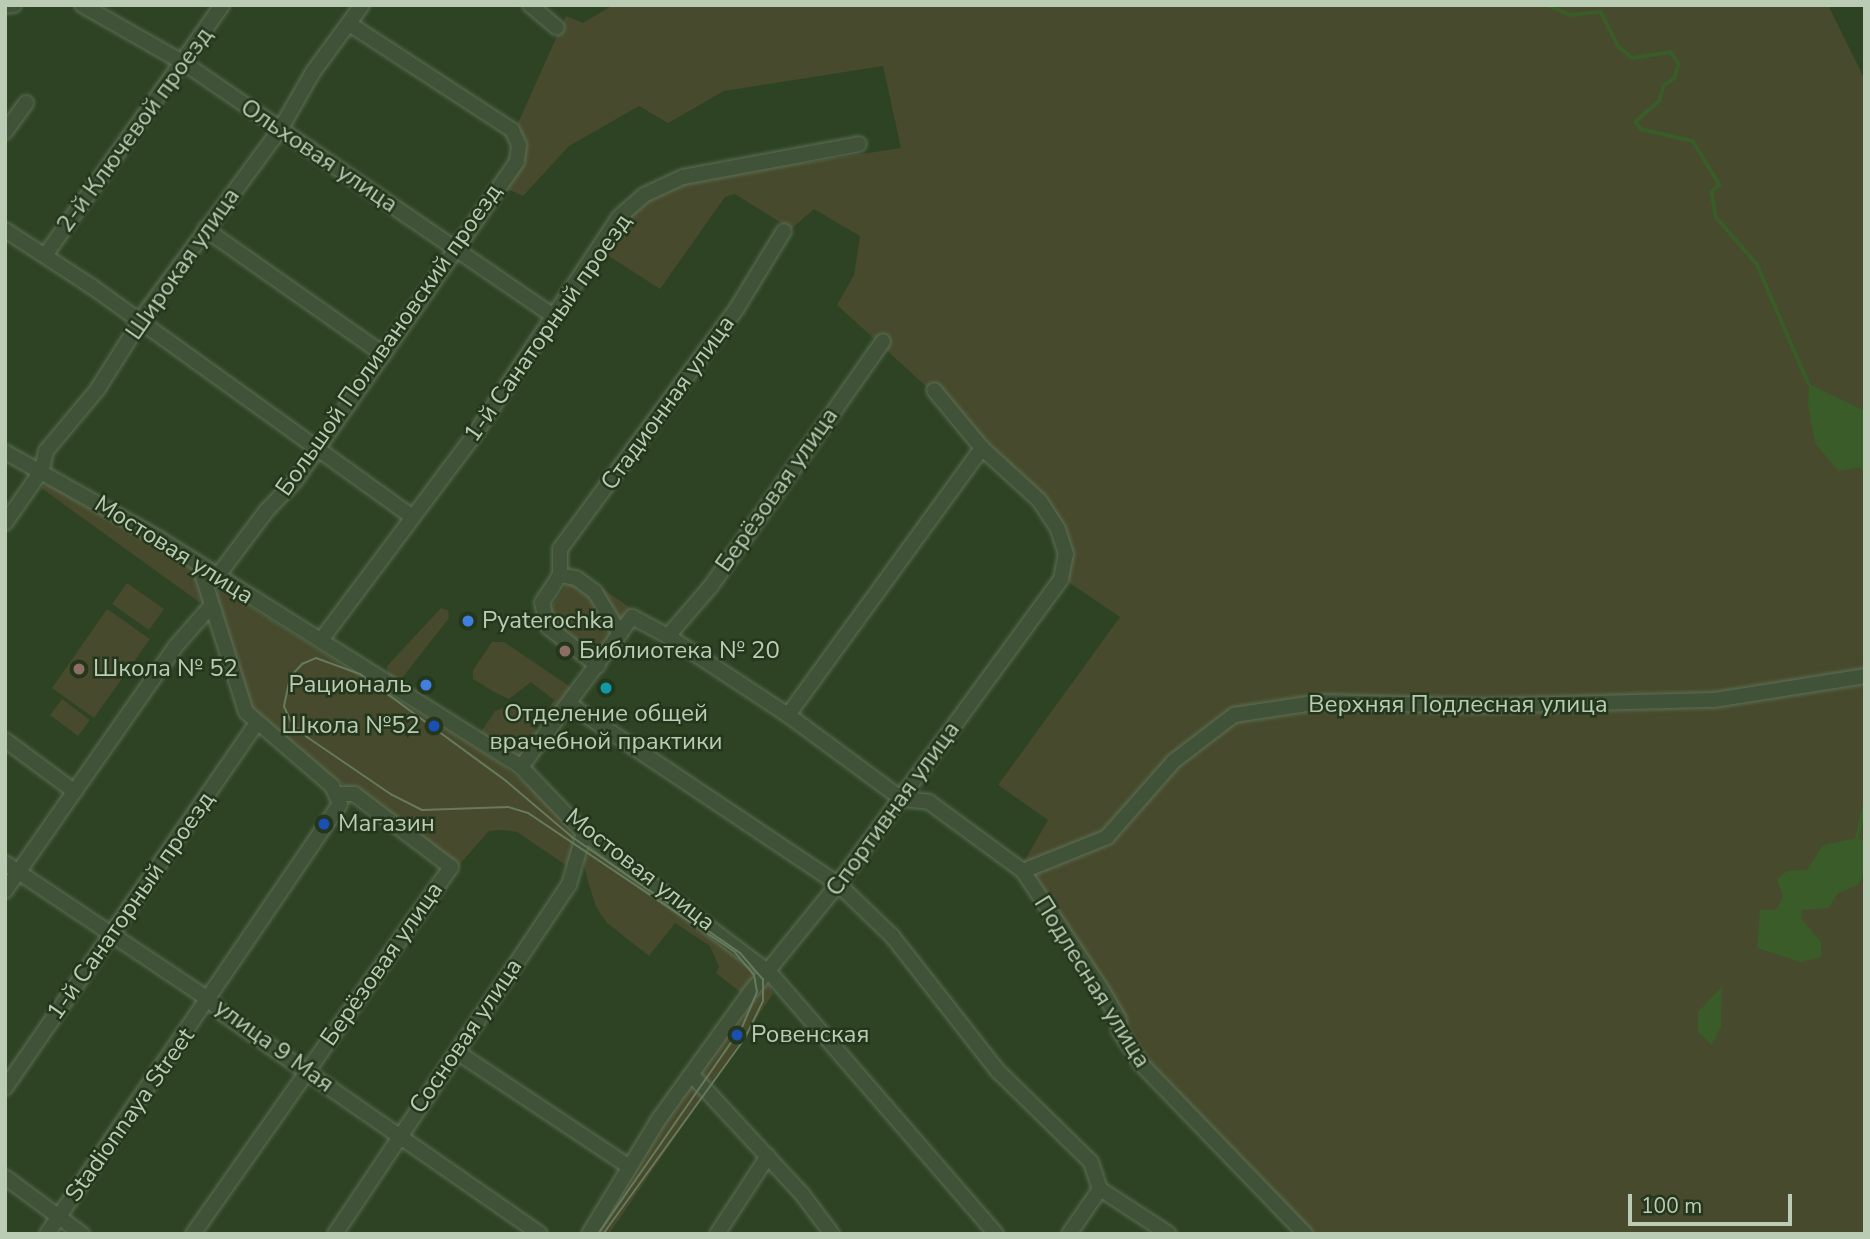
<!DOCTYPE html>
<meta charset="utf-8">
<style>
body{margin:0}
#map{position:relative;width:1870px;height:1239px;overflow:hidden;background:#2d4323;font-family:"Nunito Sans",sans-serif}
div>[style]{position:absolute}
.green>*{inset:0;background:#474a2c}
.water>*{inset:0;background:#395c29}
.stream>*{height:3.5px;margin:-1.75px;padding:0 1.75px;transform-origin:1.75px;border-radius:1.75px;background:#395c29}
.roads{filter:drop-shadow(0 0 2px #5d6f55) drop-shadow(0 0 2px #5d6f55)}
.minor>*{height:14px;margin:-7px;padding:0 7px;transform-origin:7px;border-radius:7px;background:#405238}
.tram>*{height:2px;margin:-1px;padding:0 1px;transform-origin:1px;border-radius:1px;background:#657b5b}
.dots>*{width:19px;height:19px;translate:-50% -50%;box-sizing:border-box;border:4px solid #24371c;border-radius:50%}
span{translate:-50% -50%;white-space:nowrap;text-align:center;line-height:1.15;-webkit-text-stroke:5px #24371c;paint-order:stroke}
.street-label{font-size:24px;color:#bbccb4}
.poi-label{font-size:24px;color:#bbccb4}
.left{translate:0 -50%;text-align:left}
.right{translate:-100% -50%;text-align:right}
.frame{position:absolute;inset:0;border:7px solid #bbccb4;pointer-events:none}
.scale{position:absolute;left:1628px;top:1194px;width:164px;height:32px;box-sizing:border-box;border:4px solid #bbccb4;border-top:0;padding-left:9px;font-size:21px;line-height:24px;white-space:nowrap;color:#bbccb4;-webkit-text-stroke:5px #24371c;paint-order:stroke}
</style>
<div id="map">
<div class="green">
<i style="clip-path:polygon(613px 5px,1828px 5px,1865px 80px,1865px 1234px,1306px 1234px,1138px 1057px,1022px 865px,1048px 820px,998px 785px,1120px 617px,1067px 581px,1070px 556px,1047px 504px,998px 452px,837px 305px,854px 275px,860px 236px,814px 209px,791px 229px,735px 194px,725px 197px,660px 289px,601px 251px,646px 198px,679px 182px,901px 148px,883px 66px,724px 91px,668px 123px,639px 106px,569px 146px,523px 196px,500px 186px,518px 162px,514px 132px,566px 16px,583px 23px)"></i>
<i style="clip-path:polygon(49px 483px,191px 566px,204px 602px,199px 602px,41px 488px)"></i>
<i style="clip-path:polygon(576px 570px,632px 609px,599px 658px,550px 624px,548px 612px)"></i>
<i style="clip-path:polygon(127px 583px,164px 609px,149px 630px,112px 604px)"></i>
<i style="clip-path:polygon(218px 587px,500px 763px,547px 801px,575px 833px,573px 870px,517px 832px,502px 830px,489px 831px,458px 866px,311px 762px,252px 709px,215px 595px)"></i>
<i style="clip-path:polygon(441px 608px,448px 610px,449px 618px,399px 682px,388px 674px,387px 666px)"></i>
<i style="clip-path:polygon(107px 609px,150px 639px,94px 718px,52px 688px)"></i>
<i style="clip-path:polygon(492px 642px,504px 642px,575px 690px,551px 716px,545px 714px,554px 700px,531px 682px,509px 699px,496px 693px,473px 679px,473px 670px)"></i>
<i style="clip-path:polygon(62px 699px,90px 720px,78px 736px,50px 715px)"></i>
<i style="clip-path:polygon(507px 707px,522px 711px,537px 732px,538px 741px,520px 759px,479px 735px,495px 711px)"></i>
<i style="clip-path:polygon(587px 843px,757px 969px,759px 976px,744px 995px,716px 973px,719px 967px,710px 946px,675px 923px,649px 956px,607px 923px,596px 907px,587px 878px,582px 855px)"></i>
<i style="clip-path:polygon(761px 985px,770px 985px,773px 994px,609px 1234px,594px 1234px,631px 1167px)"></i>
</div>
<div class="water">
<i style="clip-path:polygon(1809px 384px,1865px 411px,1863px 467px,1838px 471px,1815px 443px,1808px 406px)"></i>
<i style="clip-path:polygon(1857px 838px,1865px 841px,1865px 871px,1859px 884px,1837px 894px,1829px 908px,1802px 910px,1801px 918px,1821px 942px,1821px 957px,1801px 962px,1757px 948px,1760px 910px,1776px 910px,1783px 897px,1777px 879px,1787px 871px,1807px 870px,1823px 845px)"></i>
<i style="clip-path:polygon(1722px 986px,1721px 1027px,1712px 1045px,1698px 1032px,1698px 1012px)"></i>
</div>
<div class="stream">
<i style="left:1547px;top:5px;width:25px;rotate:23deg"></i>
<i style="left:1570px;top:15px;width:31px;rotate:-6deg"></i>
<i style="left:1601px;top:12px;width:38px;rotate:63deg"></i>
<i style="left:1618px;top:46px;width:19px;rotate:39deg"></i>
<i style="left:1633px;top:58px;width:38px;rotate:-9deg"></i>
<i style="left:1671px;top:52px;width:14px;rotate:56deg"></i>
<i style="left:1679px;top:64px;width:15px;rotate:106deg"></i>
<i style="left:1675px;top:78px;width:14px;rotate:144deg"></i>
<i style="left:1664px;top:86px;width:16px;rotate:105deg"></i>
<i style="left:1660px;top:101px;width:32px;rotate:139deg"></i>
<i style="left:1636px;top:122px;width:9px;rotate:54deg"></i>
<i style="left:1641px;top:129px;width:53px;rotate:13deg"></i>
<i style="left:1693px;top:141px;width:52px;rotate:58.5deg"></i>
<i style="left:1720px;top:185px;width:11px;rotate:139deg"></i>
<i style="left:1712px;top:192px;width:25px;rotate:81deg"></i>
<i style="left:1716px;top:217px;width:62px;rotate:48.9deg"></i>
<i style="left:1757px;top:264px;width:131px;rotate:66.6deg"></i>
<i style="left:1863px;top:467px;width:4px;rotate:63deg"></i>
<i style="left:1857px;top:838px;width:35px;rotate:-77deg"></i>
</div>
<div class="roads">
<div class="minor">
<i style="left:82px;top:5px;width:117px;rotate:29.6deg"></i>
<i style="left:184px;top:63px;width:445px;rotate:34.4deg"></i>
<i style="left:530px;top:5px;width:35px;rotate:40deg"></i>
<i style="left:5px;top:6px;width:9px;rotate:-6deg"></i>
<i style="left:5px;top:132px;width:36px;rotate:-54deg"></i>
<i style="left:205px;top:229px;width:218px;rotate:35.1deg"></i>
<i style="left:5px;top:230px;width:103px;rotate:33.1deg"></i>
<i style="left:91px;top:286px;width:394px;rotate:35.7deg"></i>
<i style="left:46px;top:254px;width:305px;rotate:-54.7deg"></i>
<i style="left:5px;top:452px;width:176px;rotate:29.3deg"></i>
<i style="left:158px;top:538px;width:429px;rotate:32.2deg"></i>
<i style="left:521px;top:767px;width:91px;rotate:46.3deg"></i>
<i style="left:584px;top:833px;width:233px;rotate:37deg"></i>
<i style="left:770px;top:973px;width:345px;rotate:49.1deg"></i>
<i style="left:5px;top:523px;width:65px;rotate:-55.1deg"></i>
<i style="left:42px;top:470px;width:19px;rotate:-78deg"></i>
<i style="left:46px;top:451px;width:80px;rotate:-50.1deg"></i>
<i style="left:97px;top:390px;width:96px;rotate:-57.8deg"></i>
<i style="left:148px;top:309px;width:225px;rotate:-53.7deg"></i>
<i style="left:281px;top:128px;width:64px;rotate:-60.3deg"></i>
<i style="left:313px;top:72px;width:83px;rotate:-53.8deg"></i>
<i style="left:560px;top:575px;width:26px;rotate:-90deg"></i>
<i style="left:560px;top:549px;width:299px;rotate:-53.7deg"></i>
<i style="left:737px;top:308px;width:90px;rotate:-58.6deg"></i>
<i style="left:560px;top:575px;width:33px;rotate:123deg"></i>
<i style="left:542px;top:603px;width:25px;rotate:76deg"></i>
<i style="left:548px;top:627px;width:63px;rotate:38deg"></i>
<i style="left:560px;top:575px;width:16px;rotate:11deg"></i>
<i style="left:576px;top:578px;width:24px;rotate:36deg"></i>
<i style="left:595px;top:592px;width:49px;rotate:59.2deg"></i>
<i style="left:216px;top:578px;width:85px;rotate:-53.1deg"></i>
<i style="left:267px;top:510px;width:40px;rotate:-46deg"></i>
<i style="left:295px;top:481px;width:389px;rotate:-55.2deg"></i>
<i style="left:517px;top:161px;width:16px;rotate:-83deg"></i>
<i style="left:519px;top:145px;width:17px;rotate:-115deg"></i>
<i style="left:512px;top:130px;width:192px;rotate:-146.9deg"></i>
<i style="left:668px;top:636px;width:66px;rotate:-49.3deg"></i>
<i style="left:711px;top:586px;width:299px;rotate:-54.9deg"></i>
<i style="left:321px;top:640px;width:254px;rotate:-53.2deg"></i>
<i style="left:473px;top:437px;width:264px;rotate:-56.4deg"></i>
<i style="left:619px;top:217px;width:33px;rotate:-41deg"></i>
<i style="left:644px;top:195px;width:43px;rotate:-24.8deg"></i>
<i style="left:683px;top:177px;width:179px;rotate:-10.6deg"></i>
<i style="left:569px;top:704px;width:324px;rotate:33.8deg"></i>
<i style="left:838px;top:884px;width:75px;rotate:43.9deg"></i>
<i style="left:892px;top:936px;width:172px;rotate:51.9deg"></i>
<i style="left:998px;top:1071px;width:130px;rotate:44.4deg"></i>
<i style="left:1091px;top:1162px;width:28px;rotate:72deg"></i>
<i style="left:1100px;top:1189px;width:82px;rotate:33.1deg"></i>
<i style="left:788px;top:715px;width:330px;rotate:-54deg"></i>
<i style="left:5px;top:740px;width:86px;rotate:36.5deg"></i>
<i style="left:521px;top:767px;width:187px;rotate:-53.5deg"></i>
<i style="left:632px;top:617px;width:41px;rotate:27.8deg"></i>
<i style="left:668px;top:636px;width:144px;rotate:33.4deg"></i>
<i style="left:788px;top:715px;width:142px;rotate:36.4deg"></i>
<i style="left:902px;top:799px;width:27px;rotate:6deg"></i>
<i style="left:929px;top:802px;width:117px;rotate:36.3deg"></i>
<i style="left:1023px;top:871px;width:145px;rotate:56.5deg"></i>
<i style="left:1103px;top:992px;width:32px;rotate:60deg"></i>
<i style="left:1119px;top:1020px;width:10px;rotate:90deg"></i>
<i style="left:1119px;top:1030px;width:42px;rotate:56.7deg"></i>
<i style="left:1142px;top:1065px;width:235px;rotate:46deg"></i>
<i style="left:5px;top:863px;width:247px;rotate:33.8deg"></i>
<i style="left:210px;top:1000px;width:18px;rotate:47deg"></i>
<i style="left:222px;top:1013px;width:387px;rotate:34.8deg"></i>
<i style="left:1023px;top:871px;width:91px;rotate:-22deg"></i>
<i style="left:1107px;top:837px;width:101px;rotate:-48.6deg"></i>
<i style="left:1174px;top:761px;width:76px;rotate:-37.5deg"></i>
<i style="left:1234px;top:715px;width:87px;rotate:-8.6deg"></i>
<i style="left:1320px;top:702px;width:160px;rotate:1.4deg"></i>
<i style="left:1480px;top:706px;width:234px;rotate:-1.5deg"></i>
<i style="left:1714px;top:700px;width:153px;rotate:-9deg"></i>
<i style="left:5px;top:891px;width:297px;rotate:-55.1deg"></i>
<i style="left:175px;top:647px;width:55px;rotate:-48.7deg"></i>
<i style="left:457px;top:1052px;width:206px;rotate:33.7deg"></i>
<i style="left:693px;top:1076px;width:161px;rotate:47.3deg"></i>
<i style="left:802px;top:1194px;width:50px;rotate:53.1deg"></i>
<i style="left:5px;top:1088px;width:442px;rotate:-55.4deg"></i>
<i style="left:5px;top:1177px;width:96px;rotate:36.5deg"></i>
<i style="left:47px;top:1234px;width:520px;rotate:-55.73deg"></i>
<i style="left:340px;top:804px;width:20px;rotate:-114deg"></i>
<i style="left:332px;top:786px;width:113px;rotate:-139.3deg"></i>
<i style="left:246px;top:712px;width:152px;rotate:-107.6deg"></i>
<i style="left:193px;top:1234px;width:449px;rotate:-54.9deg"></i>
<i style="left:451px;top:867px;width:121px;rotate:-143deg"></i>
<i style="left:354px;top:794px;width:15px;rotate:180deg"></i>
<i style="left:335px;top:1234px;width:420px;rotate:-56.2deg"></i>
<i style="left:569px;top:885px;width:54px;rotate:-73.9deg"></i>
<i style="left:589px;top:1234px;width:135px;rotate:-58.7deg"></i>
<i style="left:659px;top:1119px;width:154px;rotate:-54.2deg"></i>
<i style="left:749px;top:994px;width:141px;rotate:-51deg"></i>
<i style="left:838px;top:884px;width:378px;rotate:-53.8deg"></i>
<i style="left:1061px;top:579px;width:25px;rotate:-79deg"></i>
<i style="left:1066px;top:554px;width:26px;rotate:-108deg"></i>
<i style="left:1058px;top:529px;width:33px;rotate:-123deg"></i>
<i style="left:1040px;top:501px;width:79px;rotate:-137.6deg"></i>
<i style="left:982px;top:448px;width:75px;rotate:-129.6deg"></i>
<i style="left:717px;top:1234px;width:93px;rotate:-56.8deg"></i>
<i style="left:1069px;top:1234px;width:55px;rotate:-55.4deg"></i>
</div>
</div>
<div class="tram">
<i style="left:598px;top:1234px;width:254px;rotate:-55.2deg"></i>
<i style="left:743px;top:1025px;width:36px;rotate:-67deg"></i>
<i style="left:757px;top:992px;width:17px;rotate:-100deg"></i>
<i style="left:754px;top:975px;width:30px;rotate:-130deg"></i>
<i style="left:735px;top:952px;width:249px;rotate:-146.1deg"></i>
<i style="left:528px;top:813px;width:21px;rotate:-163deg"></i>
<i style="left:508px;top:807px;width:86px;rotate:178deg"></i>
<i style="left:422px;top:810px;width:34px;rotate:-153deg"></i>
<i style="left:392px;top:795px;width:103px;rotate:-145.7deg"></i>
<i style="left:307px;top:737px;width:22px;rotate:-137deg"></i>
<i style="left:291px;top:722px;width:17px;rotate:-114deg"></i>
<i style="left:284px;top:706px;width:30px;rotate:-78deg"></i>
<i style="left:290px;top:677px;width:18px;rotate:-47deg"></i>
<i style="left:302px;top:664px;width:15px;rotate:-23deg"></i>
<i style="left:316px;top:658px;width:47px;rotate:20deg"></i>
<i style="left:360px;top:674px;width:181px;rotate:36.2deg"></i>
<i style="left:506px;top:781px;width:87px;rotate:40.3deg"></i>
<i style="left:572px;top:837px;width:204px;rotate:34.6deg"></i>
<i style="left:740px;top:953px;width:35px;rotate:49deg"></i>
<i style="left:763px;top:979px;width:22px;rotate:90deg"></i>
<i style="left:763px;top:1001px;width:41px;rotate:115.9deg"></i>
<i style="left:745px;top:1038px;width:242px;rotate:125.9deg"></i>
</div>
<div class="dots">
<i style="left:468px;top:621px;background:#3f7fe0"></i>
<i style="left:565px;top:651px;background:#8d6e63"></i>
<i style="left:79px;top:669px;background:#8d6e63"></i>
<i style="left:426px;top:685px;background:#3f7fe0"></i>
<i style="left:606px;top:688px;background:#0f9aa8"></i>
<i style="left:434px;top:726px;background:#1a4fb4"></i>
<i style="left:324px;top:824px;background:#1a4fb4"></i>
<i style="left:737px;top:1035px;background:#1a4fb4"></i>
</div>
<div class="street-label">
<span style="left:135px;top:130px;rotate:-54deg">2-й Ключевой проезд</span>
<span style="left:319px;top:156px;rotate:34deg">Ольховая улица</span>
<span style="left:183px;top:264px;rotate:-55deg">Широкая улица</span>
<span style="left:548px;top:328px;rotate:-55deg">1-й Санаторный проезд</span>
<span style="left:389px;top:340px;rotate:-55deg">Большой Поливановский проезд</span>
<span style="left:668px;top:403px;rotate:-54deg">Стадионная улица</span>
<span style="left:777px;top:490px;rotate:-55deg">Берёзовая улица</span>
<span style="left:174px;top:550px;rotate:32deg">Мостовая улица</span>
<span style="left:1458px;top:705px">Верхняя Подлесная улица</span>
<span style="left:893px;top:809px;rotate:-54deg">Спортивная улица</span>
<span style="left:640px;top:870px;rotate:38deg">Мостовая улица</span>
<span style="left:131px;top:906px;rotate:-55deg">1-й Санаторный проезд</span>
<span style="left:382px;top:964px;rotate:-55deg">Берёзовая улица</span>
<span style="left:1092px;top:982px;rotate:58deg">Подлесная улица</span>
<span style="left:466px;top:1036px;rotate:-56deg">Сосновая улица</span>
<span style="left:274px;top:1046px;rotate:36deg">улица 9 Мая</span>
<span style="left:130px;top:1115px;rotate:-55deg">Stadionnaya Street</span>
</div>
<div class="poi-label">
<span class="left" style="left:482px;top:621px">Pyaterochka</span>
<span class="left" style="left:579px;top:651px">Библиотека № 20</span>
<span class="left" style="left:93px;top:669px">Школа № 52</span>
<span class="right" style="left:412px;top:685px">Рациональ</span>
<span style="left:606px;top:728px">Отделение общей<br>врачебной практики</span>
<span class="right" style="left:420px;top:726px">Школа №52</span>
<span class="left" style="left:338px;top:824px">Магазин</span>
<span class="left" style="left:751px;top:1035px">Ровенская</span>
</div>
<div class="frame"></div>
<div class="scale">100 m</div>
</div>
